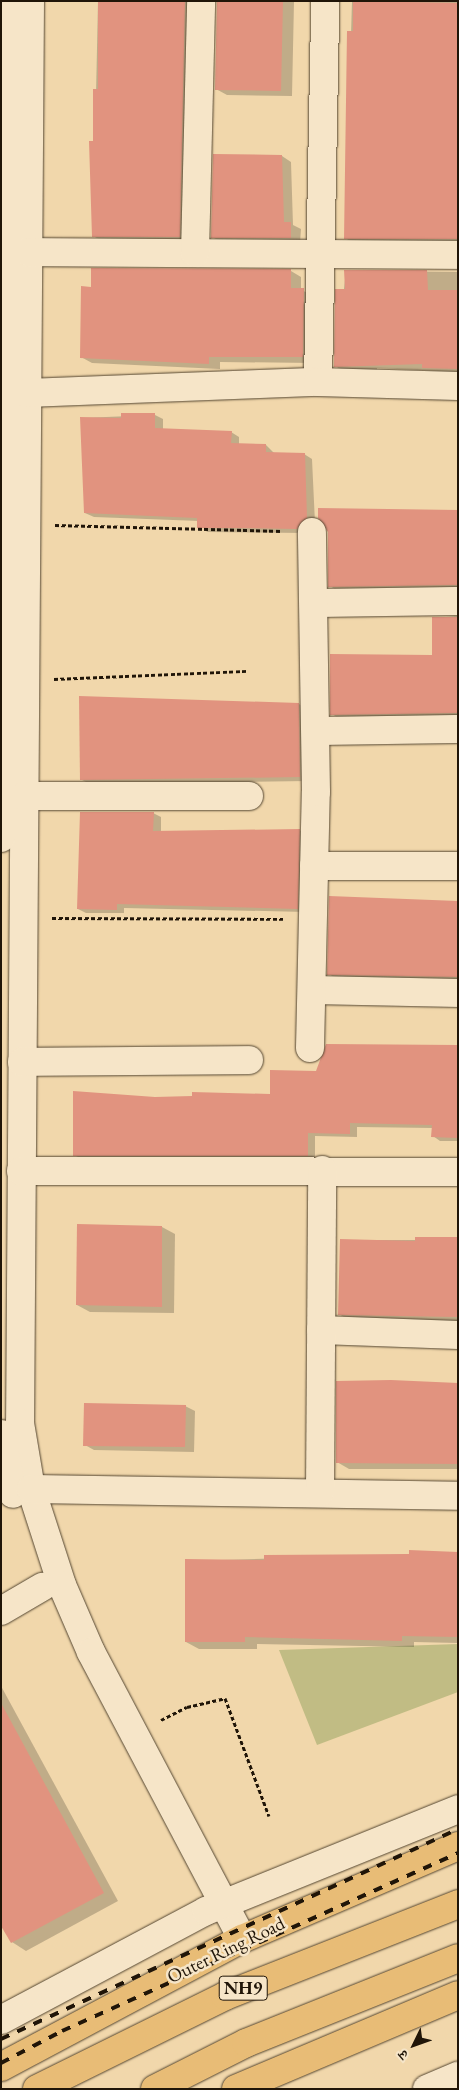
<!DOCTYPE html>
<meta charset="utf-8">
<style>
body{margin:0}
#map{position:relative;width:459px;height:2090px;overflow:hidden;background:#f1d7ab;font-family:"EB Garamond","Noto Serif Devanagari",serif}
div>[style]{position:absolute}
.green>*{inset:0;background:#c1bc84}
.shadow>*{inset:0;background:#0003}
.building>*{inset:0;background:#e1937f}
.path>*{height:3px;margin-top:-1.5px;transform-origin:0;background:repeating-linear-gradient(90deg,#201508 0 4px,transparent 0 6.5px)}
.roads{filter:drop-shadow(0 0 1px #544631) drop-shadow(0 0 1px #544631)}
.minor>*{height:28px;margin:-14px;padding:0 14px;transform-origin:14px;border-radius:14px;background:#f6e5c8}
.major>*{height:28px;margin:-14px;padding:0 14px;transform-origin:14px;border-radius:14px;background:#e8bc76}
.highway>*{height:28px;margin:-14px;padding:0 14px;transform-origin:14px;border-radius:14px;background:#e8bc76}
.rail>*{height:4px;margin-top:-2px;transform-origin:0;background:repeating-linear-gradient(90deg,#201508 0 9px,transparent 0 18px)}
span{translate:-50% -50%;white-space:nowrap;text-align:center;line-height:1.15;-webkit-text-stroke:5px #f6e5c8;paint-order:stroke}
.shield-label span{padding:1px 4px;background:#f6e5c8;border:1px solid;border-radius:4px;-webkit-text-stroke-width:0}
.shield-label{font-size:18px;color:#201508;font-weight:700}
.street-label{font-size:19px;color:#201508}
.frame{position:absolute;inset:0;border:2px solid #201508;pointer-events:none}
.north{position:absolute;left:389px;top:2020px;width:50px;height:50px;-webkit-text-stroke:4px #f6e5c8;paint-order:stroke;rotate:228deg;font-size:14px;font-weight:700;line-height:20px;text-align:center;color:#201508}
.north::after{content:'';display:block;margin:auto;width:18px;height:22px;background:#201508;clip-path:polygon(50% 0,100% 100%,50% 72%,0 100%)}
</style>
<div id="map">
<div class="green">
<i style="clip-path:polygon(458px 1644px,458px 1692px,317px 1745px,279px 1650px)"></i>
</div>
<div class="shadow">
<i style="clip-path:polygon(98px 1px,199px 1px,190px 243px,104px 242px,93px 236px)"></i>
<i style="clip-path:polygon(218px 1px,301px 1px,294px 2px,292px 96px,227px 95px,216px 89px)"></i>
<i style="clip-path:polygon(352px 1px,458px 1px,458px 244px,354px 243px,345px 238px)"></i>
<i style="clip-path:polygon(282px 156px,291px 162px,293px 225px,301px 229px,300px 243px,222px 242px,212px 237px)"></i>
<i style="clip-path:polygon(291px 271px,301px 277px,301px 290px,315px 296px,313px 363px,220px 362px,220px 369px,92px 363px,81px 357px,92px 288px)"></i>
<i style="clip-path:polygon(346px 271px,458px 272px,458px 372px,377px 368px,377px 372px,344px 371px,335px 366px)"></i>
<i style="clip-path:polygon(155px 415px,163px 419px,163px 429px,231px 432px,239px 437px,239px 445px,266px 445px,274px 453px,304px 454px,312px 459px,315px 523px,306px 533px,207px 532px,199px 521px,94px 517px,85px 513px,81px 418px)"></i>
<i style="clip-path:polygon(458px 512px,458px 592px,338px 591px,330px 586px)"></i>
<i style="clip-path:polygon(458px 616px,458px 717px,340px 719px,332px 714px,433px 657px,434px 618px)"></i>
<i style="clip-path:polygon(299px 704px,307px 709px,308px 781px,90px 784px,82px 780px)"></i>
<i style="clip-path:polygon(153px 813px,161px 817px,161px 832px,299px 830px,307px 834px,305px 912px,124px 908px,124px 913px,86px 913px,78px 909px)"></i>
<i style="clip-path:polygon(458px 901px,458px 980px,337px 979px,329px 974px)"></i>
<i style="clip-path:polygon(458px 1046px,458px 1141px,440px 1141px,433px 1136px,433px 1128px,357px 1127px,357px 1137px,315px 1136px,315px 1159px,82px 1159px,74px 1155px,155px 1098px,271px 1095px,317px 1072px)"></i>
<i style="clip-path:polygon(162px 1227px,175px 1234px,174px 1313px,90px 1312px,77px 1305px)"></i>
<i style="clip-path:polygon(341px 1240px,458px 1240px,458px 1324px,352px 1322px,339px 1314px)"></i>
<i style="clip-path:polygon(458px 1384px,458px 1469px,349px 1469px,337px 1462px)"></i>
<i style="clip-path:polygon(185px 1406px,195px 1411px,194px 1452px,94px 1450px,85px 1445px)"></i>
<i style="clip-path:polygon(458px 1553px,458px 1643px,414px 1642px,414px 1647px,257px 1644px,257px 1649px,199px 1649px,186px 1642px,186px 1561px)"></i>
<i style="clip-path:polygon(1px 1686px,118px 1901px,26px 1951px,12px 1942px,1px 1923px)"></i>
</div>
<div class="building">
<i style="clip-path:polygon(98px 1px,185px 1px,180px 237px,92px 237px,89px 141px,93px 141px,93px 89px,98px 89px)"></i>
<i style="clip-path:polygon(217px 1px,283px 1px,281px 91px,215px 90px)"></i>
<i style="clip-path:polygon(353px 1px,458px 3px,458px 239px,344px 239px,347px 31px,353px 31px)"></i>
<i style="clip-path:polygon(213px 154px,282px 155px,284px 222px,291px 222px,291px 238px,211px 238px)"></i>
<i style="clip-path:polygon(91px 268px,291px 269px,291px 288px,304px 288px,303px 357px,209px 357px,209px 364px,80px 358px,81px 286px,91px 287px)"></i>
<i style="clip-path:polygon(344px 270px,427px 270px,428px 290px,458px 290px,458px 369px,422px 368px,422px 364px,334px 367px,335px 289px,345px 289px)"></i>
<i style="clip-path:polygon(121px 413px,155px 413px,155px 428px,232px 431px,231px 443px,266px 444px,266px 452px,305px 453px,307px 518px,297px 529px,232px 528px,197px 528px,197px 518px,84px 513px,80px 417px,121px 418px)"></i>
<i style="clip-path:polygon(318px 508px,458px 510px,458px 585px,328px 587px,328px 532px,318px 518px)"></i>
<i style="clip-path:polygon(432px 617px,458px 617px,458px 713px,330px 715px,330px 654px,432px 655px)"></i>
<i style="clip-path:polygon(79px 696px,299px 703px,300px 777px,80px 780px)"></i>
<i style="clip-path:polygon(80px 812px,154px 812px,153px 831px,300px 829px,298px 909px,117px 904px,117px 910px,77px 909px)"></i>
<i style="clip-path:polygon(329px 896px,458px 901px,458px 977px,327px 975px)"></i>
<i style="clip-path:polygon(326px 1044px,458px 1045px,458px 1138px,431px 1137px,432px 1125px,350px 1123px,350px 1134px,308px 1133px,308px 1156px,73px 1156px,73px 1091px,155px 1097px,192px 1096px,192px 1092px,270px 1094px,270px 1070px,316px 1071px)"></i>
<i style="clip-path:polygon(77px 1224px,162px 1226px,162px 1307px,76px 1305px)"></i>
<i style="clip-path:polygon(415px 1237px,458px 1237px,458px 1317px,338px 1315px,340px 1239px,415px 1241px)"></i>
<i style="clip-path:polygon(391px 1380px,458px 1383px,458px 1464px,336px 1463px,336px 1381px)"></i>
<i style="clip-path:polygon(84px 1403px,186px 1405px,185px 1447px,83px 1446px)"></i>
<i style="clip-path:polygon(409px 1550px,458px 1552px,458px 1637px,402px 1636px,402px 1641px,245px 1637px,245px 1642px,185px 1642px,185px 1559px,264px 1560px,264px 1555px,409px 1554px)"></i>
<i style="clip-path:polygon(1px 1703px,104px 1893px,11px 1943px,1px 1926px)"></i>
</div>
<div class="path">
<i style="left:55px;top:525px;width:227px;rotate:1.5deg"></i>
<i style="left:54px;top:679px;width:194px;rotate:-2.4deg"></i>
<i style="left:52px;top:918px;width:231px;rotate:0.2deg"></i>
<i style="left:161px;top:1720px;width:29px;rotate:-27deg"></i>
<i style="left:187px;top:1707px;width:39px;rotate:-13deg"></i>
<i style="left:225px;top:1698px;width:126px;rotate:69.6deg"></i>
</div>
<div class="roads">
<div class="minor">
<i style="left:30px;top:1px;width:1422px;rotate:90.4deg"></i>
<i style="left:20px;top:1423px;width:67px;rotate:80.5deg"></i>
<i style="left:31px;top:1489px;width:101px;rotate:72.1deg"></i>
<i style="left:62px;top:1585px;width:73px;rotate:66.6deg"></i>
<i style="left:91px;top:1652px;width:324px;rotate:62.2deg"></i>
<i style="left:28px;top:252px;width:430px;rotate:0.4deg"></i>
<i style="left:195px;top:253px;width:252px;rotate:-88.6deg"></i>
<i style="left:318px;top:382px;width:381px;rotate:-88.9deg"></i>
<i style="left:27px;top:393px;width:291px;rotate:-2.2deg"></i>
<i style="left:318px;top:382px;width:140px;rotate:1.6deg"></i>
<i style="left:315px;top:603px;width:143px;rotate:-0.8deg"></i>
<i style="left:316px;top:731px;width:142px;rotate:-0.8deg"></i>
<i style="left:24px;top:796px;width:225px"></i>
<i style="left:1px;top:838px;width:837px;rotate:-89.52deg"></i>
<i style="left:314px;top:866px;width:144px"></i>
<i style="left:314px;top:990px;width:144px;rotate:1.2deg"></i>
<i style="left:310px;top:1048px;width:256px;rotate:-88.7deg"></i>
<i style="left:316px;top:792px;width:260px;rotate:-90.9deg"></i>
<i style="left:22px;top:1062px;width:227px;rotate:-0.5deg"></i>
<i style="left:21px;top:1171px;width:437px;rotate:0.1deg"></i>
<i style="left:321px;top:1330px;width:137px;rotate:2.1deg"></i>
<i style="left:1px;top:1434px;width:61px;rotate:78.7deg"></i>
<i style="left:31px;top:1489px;width:427px;rotate:0.9deg"></i>
<i style="left:320px;top:1492px;width:322px;rotate:-89.6deg"></i>
<i style="left:1px;top:1611px;width:48px;rotate:-30.3deg"></i>
<i style="left:1px;top:2020px;width:232px;rotate:-28deg"></i>
<i style="left:206px;top:1911px;width:272px;rotate:-22deg"></i>
<i style="left:427px;top:2089px;width:34px;rotate:-23deg"></i>
</div>
<div class="major">
<i style="left:1px;top:2067px;width:273px;rotate:-28deg"></i>
<i style="left:242px;top:1939px;width:235px;rotate:-23.3deg"></i>
<i style="left:236px;top:2089px;width:241px;rotate:-22.9deg"></i>
</div>
<div class="highway">
<i style="left:37px;top:2089px;width:210px;rotate:-26.3deg"></i>
<i style="left:225px;top:1996px;width:251px;rotate:-21.5deg"></i>
<i style="left:155px;top:2089px;width:102px;rotate:-26.8deg"></i>
<i style="left:246px;top:2043px;width:228px;rotate:-21.8deg"></i>
</div>
</div>
<div class="rail">
<i style="left:1px;top:2039px;width:503px;rotate:-24.68deg"></i>
<i style="left:1px;top:2063px;width:69px;rotate:-27.7deg"></i>
<i style="left:62px;top:2031px;width:434px;rotate:-24.2deg"></i>
</div>
<div class="shield-label">
<span style="left:243px;top:1988px">NH9</span>
</div>
<div class="street-label">
<span style="left:226px;top:1950px;rotate:-26deg">Outer Ring Road</span>
</div>
<div class="frame"></div>
<div class="north">उ</div>
</div>
